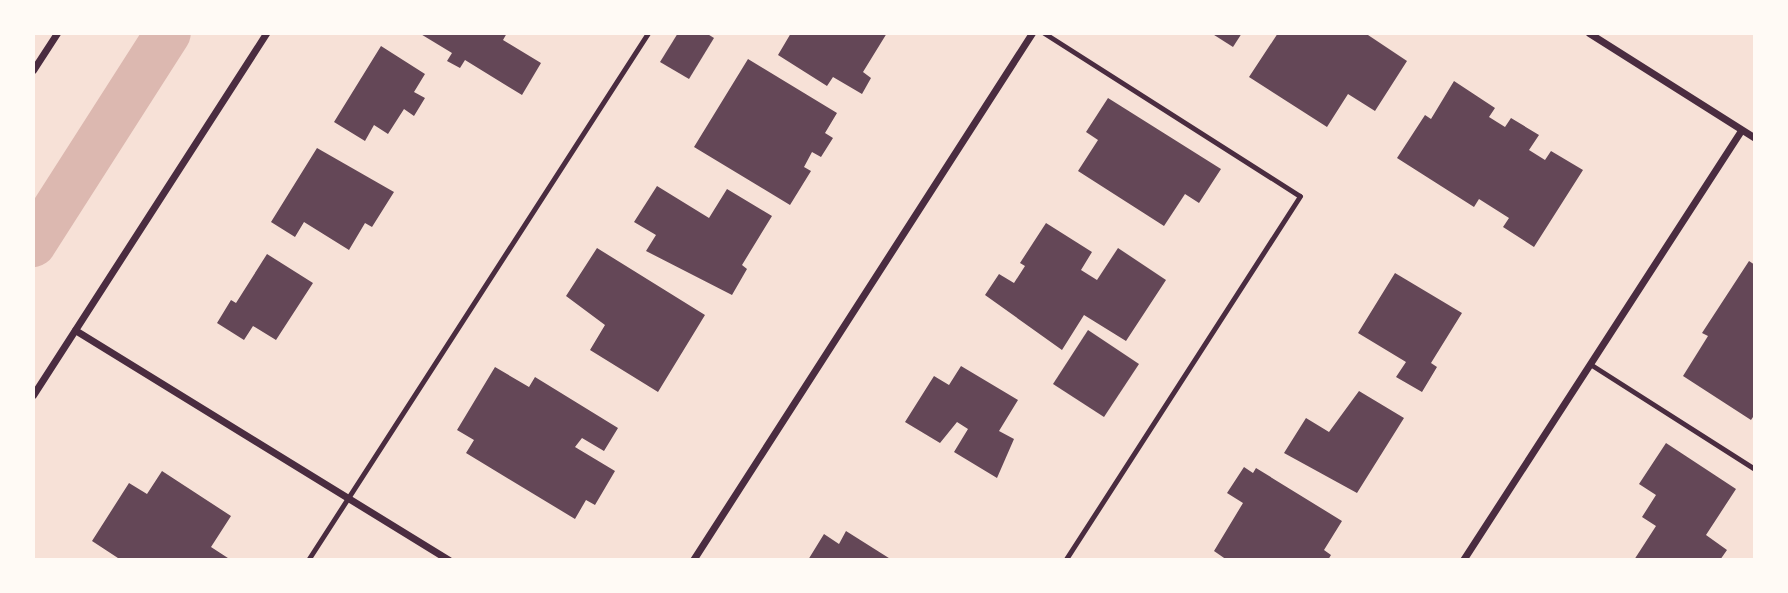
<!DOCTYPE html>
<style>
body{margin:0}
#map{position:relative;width:1788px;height:593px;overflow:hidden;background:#f7e1d7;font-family:Poppins,sans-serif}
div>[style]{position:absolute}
.canal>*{height:46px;margin:-23px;padding:0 23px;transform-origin:23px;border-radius:23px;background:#dcb8b0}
.building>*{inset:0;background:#644757}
.service>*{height:5px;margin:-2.5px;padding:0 2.5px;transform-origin:2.5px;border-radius:2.5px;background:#4a2c40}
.minor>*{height:7px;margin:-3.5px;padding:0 3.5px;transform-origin:3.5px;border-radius:3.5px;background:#4a2c40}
span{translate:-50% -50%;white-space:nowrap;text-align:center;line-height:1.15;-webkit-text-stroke:7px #fffaf5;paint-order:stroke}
.frame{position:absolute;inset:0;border:35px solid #fffaf5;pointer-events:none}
</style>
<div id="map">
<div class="canal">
<i style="left:33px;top:244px;width:250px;rotate:-57.4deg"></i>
</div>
<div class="building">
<i style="clip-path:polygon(419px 33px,507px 33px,503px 40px,541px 63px,522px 95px,465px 60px,460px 68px,447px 61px,452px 53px)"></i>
<i style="clip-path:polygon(678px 33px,706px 33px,714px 38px,689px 79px,660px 62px)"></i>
<i style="clip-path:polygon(791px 33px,887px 33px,863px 72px,871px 78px,862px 94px,833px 77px,827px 86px,778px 55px)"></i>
<i style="clip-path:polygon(1211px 33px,1242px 33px,1233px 47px)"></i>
<i style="clip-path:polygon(1278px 33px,1365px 33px,1407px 61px,1375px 111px,1348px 94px,1327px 127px,1249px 77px)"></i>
<i style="clip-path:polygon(381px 46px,425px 74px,414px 92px,425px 98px,414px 116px,404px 109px,388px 134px,374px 125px,365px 141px,334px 122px)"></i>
<i style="clip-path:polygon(748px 59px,837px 113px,825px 133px,833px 138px,821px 157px,812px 152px,804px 167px,811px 171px,790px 205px,694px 147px)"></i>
<i style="clip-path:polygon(1454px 81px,1495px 108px,1489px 117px,1505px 127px,1511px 118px,1539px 135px,1529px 150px,1545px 160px,1551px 151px,1583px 170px,1534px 247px,1503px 227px,1509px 218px,1479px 199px,1474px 207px,1397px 158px,1425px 115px,1431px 119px)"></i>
<i style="clip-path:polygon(1108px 98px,1221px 169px,1199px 203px,1185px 194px,1164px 226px,1078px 171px,1098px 140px,1086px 132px)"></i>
<i style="clip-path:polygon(317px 148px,394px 192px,372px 227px,365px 223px,349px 250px,304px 222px,295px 237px,271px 222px)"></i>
<i style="clip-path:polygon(657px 186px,709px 218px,727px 189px,772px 216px,742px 265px,747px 269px,732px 295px,646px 251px,656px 235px,634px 222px)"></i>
<i style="clip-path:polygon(1046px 223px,1092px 252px,1081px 270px,1097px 280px,1118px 248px,1166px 280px,1126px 341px,1084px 315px,1062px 350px,985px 295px,999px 274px,1014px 283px,1025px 266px,1020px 263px)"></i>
<i style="clip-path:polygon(597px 248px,705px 315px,658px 392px,590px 350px,605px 325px,566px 296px)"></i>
<i style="clip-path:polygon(267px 254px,313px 283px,276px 340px,253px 326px,244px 340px,217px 323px,231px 300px,236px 303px)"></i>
<i style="clip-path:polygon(1749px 261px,1755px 265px,1755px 414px,1751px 420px,1683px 376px,1708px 336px,1702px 333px)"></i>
<i style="clip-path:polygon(1395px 273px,1462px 313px,1431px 363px,1437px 367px,1422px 392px,1396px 377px,1406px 362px,1358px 333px)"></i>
<i style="clip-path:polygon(1088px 330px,1139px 364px,1104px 417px,1053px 384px)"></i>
<i style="clip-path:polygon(961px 366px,1018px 400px,999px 431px,1014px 439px,997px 478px,954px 452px,968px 429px,957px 422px,940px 443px,905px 422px,934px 376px,949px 385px)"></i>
<i style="clip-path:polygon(495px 367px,529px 387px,535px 377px,618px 428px,604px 451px,582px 438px,575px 447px,615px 471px,595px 505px,586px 500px,575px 519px,466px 453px,474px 440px,457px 430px)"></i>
<i style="clip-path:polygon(1359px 391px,1404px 418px,1357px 493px,1284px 453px,1306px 418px,1329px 432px)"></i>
<i style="clip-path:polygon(1666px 443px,1736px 489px,1706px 535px,1727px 550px,1720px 560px,1634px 560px,1656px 526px,1642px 517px,1656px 495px,1639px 484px)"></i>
<i style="clip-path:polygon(1244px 467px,1253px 473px,1256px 468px,1342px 521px,1324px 550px,1331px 555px,1328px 560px,1227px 560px,1214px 551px,1243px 503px,1227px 493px)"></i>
<i style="clip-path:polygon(162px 471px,231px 516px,211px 547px,231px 560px,121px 560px,92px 541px,129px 483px,147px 494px)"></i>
<i style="clip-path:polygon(846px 531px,892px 560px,808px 560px,824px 534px,839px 544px)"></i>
</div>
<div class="service">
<i style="left:1044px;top:33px;width:303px;rotate:32.5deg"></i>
<i style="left:1300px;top:196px;width:433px;rotate:122.8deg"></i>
<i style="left:1590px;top:364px;width:196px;rotate:32.5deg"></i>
<i style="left:308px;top:560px;width:627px;rotate:-57.17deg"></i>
</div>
<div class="minor">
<i style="left:1589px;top:33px;width:196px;rotate:32.3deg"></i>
<i style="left:33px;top:70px;width:44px;rotate:-57deg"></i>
<i style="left:75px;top:330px;width:439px;rotate:31.6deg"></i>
<i style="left:33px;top:395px;width:431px;rotate:-57.2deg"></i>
<i style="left:693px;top:560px;width:627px;rotate:-57.25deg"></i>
<i style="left:1463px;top:560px;width:510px;rotate:-57.09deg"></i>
</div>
<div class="frame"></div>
</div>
